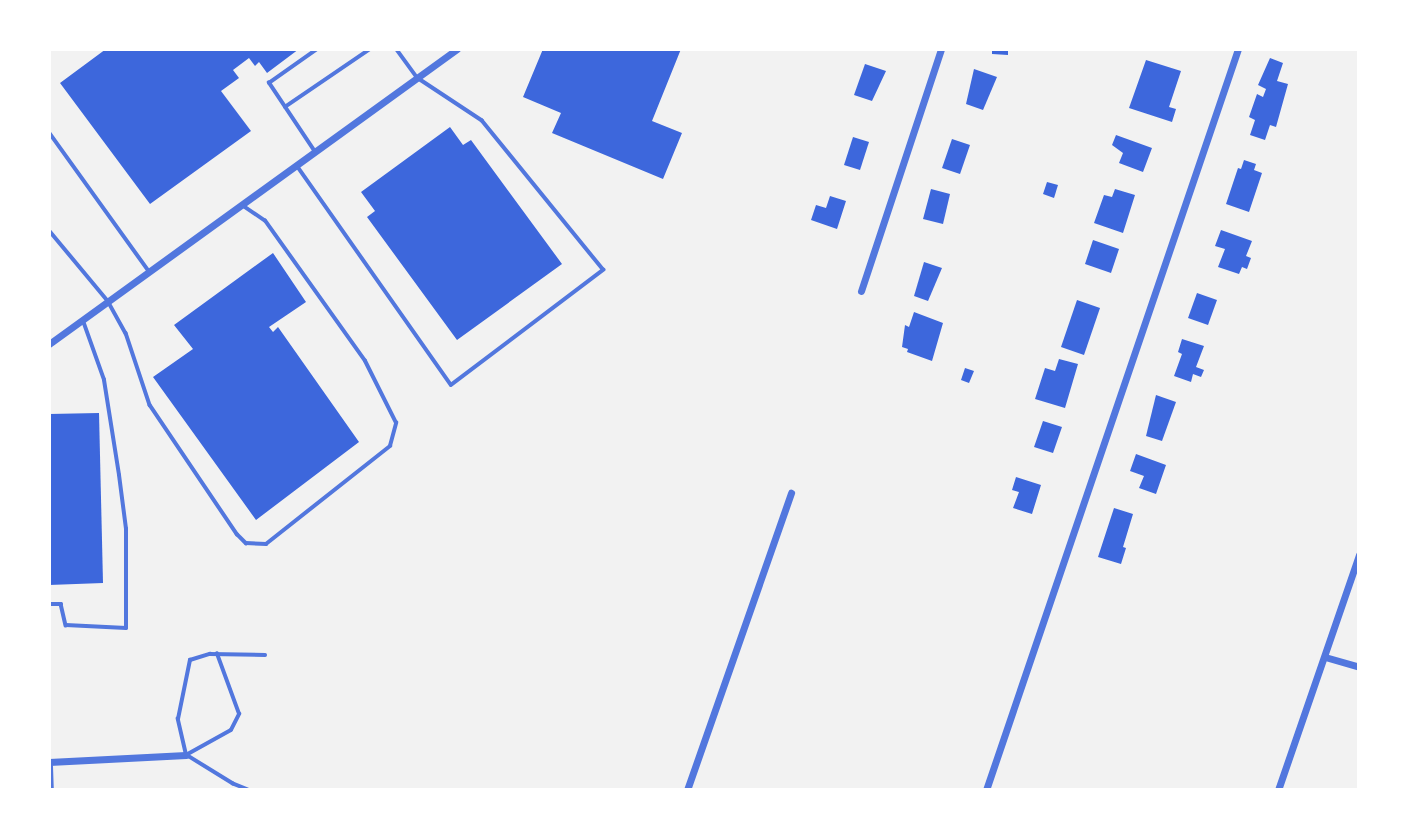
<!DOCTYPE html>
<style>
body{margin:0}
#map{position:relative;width:1408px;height:839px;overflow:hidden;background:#f2f2f2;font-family:"Open Sans",sans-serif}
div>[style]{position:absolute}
.building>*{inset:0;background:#3d67dc}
.service>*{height:3.5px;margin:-1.75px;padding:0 1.75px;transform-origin:1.75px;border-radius:1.75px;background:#5277de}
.minor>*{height:7px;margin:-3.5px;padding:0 3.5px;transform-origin:3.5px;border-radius:3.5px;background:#5277de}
span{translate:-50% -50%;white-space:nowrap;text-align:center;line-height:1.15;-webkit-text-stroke:7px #fff;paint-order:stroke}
.frame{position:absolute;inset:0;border:51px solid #fff;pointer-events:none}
</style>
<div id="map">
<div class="building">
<i style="clip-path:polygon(106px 49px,299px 49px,267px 73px,259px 62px,255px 66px,249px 58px,233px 70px,239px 78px,221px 91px,251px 131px,150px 204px,60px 83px)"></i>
<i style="clip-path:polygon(543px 49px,681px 49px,652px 121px,682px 133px,663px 179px,552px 133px,561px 113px,523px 97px)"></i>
<i style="clip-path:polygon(992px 49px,1008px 49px,1008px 55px,992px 54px)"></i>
<i style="clip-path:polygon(1270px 58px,1283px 63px,1277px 81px,1288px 84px,1276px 127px,1270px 125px,1265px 140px,1250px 135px,1255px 120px,1249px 117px,1257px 94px,1263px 97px,1266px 89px,1258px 85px)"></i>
<i style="clip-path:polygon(1146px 60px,1181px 71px,1169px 107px,1176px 109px,1172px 122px,1129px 108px)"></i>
<i style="clip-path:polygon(865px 64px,886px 71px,872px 101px,854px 95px)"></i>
<i style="clip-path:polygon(974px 69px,997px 77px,983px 110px,966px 104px)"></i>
<i style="clip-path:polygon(450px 127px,463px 145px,471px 140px,562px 264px,457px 340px,367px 217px,375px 211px,361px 192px)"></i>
<i style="clip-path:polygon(1116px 135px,1152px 148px,1143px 172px,1119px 163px,1123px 153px,1112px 145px)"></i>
<i style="clip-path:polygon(853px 137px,869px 142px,860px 170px,844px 165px)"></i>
<i style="clip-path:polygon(952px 139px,970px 145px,960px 174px,942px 168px)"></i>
<i style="clip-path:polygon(1244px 160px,1256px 164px,1254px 170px,1262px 173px,1249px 212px,1226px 204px,1238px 168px,1241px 169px)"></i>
<i style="clip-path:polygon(1047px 182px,1058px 185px,1054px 198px,1043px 194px)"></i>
<i style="clip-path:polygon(931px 189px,950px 194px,943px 224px,923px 219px)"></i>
<i style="clip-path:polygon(1115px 189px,1135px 195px,1123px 233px,1094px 223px,1104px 195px,1112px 197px)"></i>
<i style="clip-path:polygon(830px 196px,846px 201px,837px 229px,811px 220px,816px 205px,826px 208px)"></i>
<i style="clip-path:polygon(1221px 230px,1252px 241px,1246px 256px,1251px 258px,1247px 269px,1242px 267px,1239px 274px,1218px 267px,1225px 249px,1215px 246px)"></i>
<i style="clip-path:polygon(1093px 240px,1119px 249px,1111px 273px,1085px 264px)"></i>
<i style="clip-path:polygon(273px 253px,306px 302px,269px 327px,273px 332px,278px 327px,359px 442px,256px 520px,153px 377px,193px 349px,174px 325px)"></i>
<i style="clip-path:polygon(924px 262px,942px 268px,928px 301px,914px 296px)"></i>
<i style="clip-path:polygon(1197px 293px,1217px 300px,1208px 325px,1188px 318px)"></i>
<i style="clip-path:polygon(1077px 300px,1100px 308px,1084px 355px,1061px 347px)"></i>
<i style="clip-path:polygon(914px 312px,943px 323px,932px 361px,907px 352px,908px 349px,902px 347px,905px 325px,909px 327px)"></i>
<i style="clip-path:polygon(1182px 339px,1204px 346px,1196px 367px,1204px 370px,1201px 377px,1193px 374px,1191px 382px,1174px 376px,1182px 354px,1178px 352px)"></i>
<i style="clip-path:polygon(1059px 359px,1078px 364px,1065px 408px,1035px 399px,1045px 368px,1055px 371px)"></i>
<i style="clip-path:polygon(965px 368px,974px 371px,969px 383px,961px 380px)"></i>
<i style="clip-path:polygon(1156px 395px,1176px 402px,1162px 441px,1146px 436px)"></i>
<i style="clip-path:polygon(99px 413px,103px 583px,49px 585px,49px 414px)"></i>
<i style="clip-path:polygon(1043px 421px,1062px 427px,1053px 453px,1034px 447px)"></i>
<i style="clip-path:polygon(1136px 454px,1166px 465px,1156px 494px,1139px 488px,1144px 476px,1130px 471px)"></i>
<i style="clip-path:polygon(1016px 477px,1041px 485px,1032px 514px,1013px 508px,1019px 492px,1012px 490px)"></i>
<i style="clip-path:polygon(1114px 508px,1133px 514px,1123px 547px,1126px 548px,1121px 564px,1098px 557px)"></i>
</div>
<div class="service">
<i style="left:285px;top:107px;width:103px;rotate:-34.3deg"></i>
<i style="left:49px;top:132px;width:171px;rotate:54.3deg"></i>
<i style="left:315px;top:152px;width:83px;rotate:-123.7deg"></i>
<i style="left:269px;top:83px;width:59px;rotate:-35.3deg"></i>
<i style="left:298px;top:167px;width:266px;rotate:54.9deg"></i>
<i style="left:451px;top:385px;width:191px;rotate:-37.1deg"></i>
<i style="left:603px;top:270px;width:192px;rotate:-129.1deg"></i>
<i style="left:482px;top:121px;width:78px;rotate:-146.5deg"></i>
<i style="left:417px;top:78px;width:36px;rotate:-126deg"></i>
<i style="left:49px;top:230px;width:92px;rotate:50.3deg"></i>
<i style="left:108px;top:301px;width:37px;rotate:61deg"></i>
<i style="left:126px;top:333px;width:76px;rotate:71.6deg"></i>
<i style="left:150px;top:405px;width:156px;rotate:56deg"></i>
<i style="left:237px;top:534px;width:13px;rotate:45deg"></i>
<i style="left:246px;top:543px;width:20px;rotate:3deg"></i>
<i style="left:266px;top:544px;width:158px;rotate:-38.3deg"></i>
<i style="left:390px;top:446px;width:24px;rotate:-75deg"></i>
<i style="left:396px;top:423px;width:69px;rotate:-116.6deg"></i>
<i style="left:365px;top:361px;width:172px;rotate:-125.5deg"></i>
<i style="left:265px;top:221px;width:27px;rotate:-146deg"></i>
<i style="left:49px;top:604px;width:12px"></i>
<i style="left:61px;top:604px;width:22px;rotate:77deg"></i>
<i style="left:66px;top:625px;width:60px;rotate:2.9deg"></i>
<i style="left:126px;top:628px;width:99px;rotate:-90deg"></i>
<i style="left:126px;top:529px;width:54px;rotate:-97.4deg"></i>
<i style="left:119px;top:475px;width:96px;rotate:-99deg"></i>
<i style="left:104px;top:380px;width:63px;rotate:-109.6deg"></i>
<i style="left:186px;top:755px;width:51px;rotate:-29.1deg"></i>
<i style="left:231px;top:730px;width:18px;rotate:-63deg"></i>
<i style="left:239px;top:714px;width:64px;rotate:-110.1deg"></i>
<i style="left:248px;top:790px;width:16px;rotate:-158deg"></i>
<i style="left:233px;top:784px;width:55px;rotate:-148.3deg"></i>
<i style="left:186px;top:755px;width:37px;rotate:-103deg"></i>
<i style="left:178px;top:719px;width:60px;rotate:-78.5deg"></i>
<i style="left:190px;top:660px;width:21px;rotate:-17deg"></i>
<i style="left:210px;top:654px;width:55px;rotate:1deg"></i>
</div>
<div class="minor">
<i style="left:861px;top:291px;width:255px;rotate:-71.7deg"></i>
<i style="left:49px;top:344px;width:503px;rotate:-35.87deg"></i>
<i style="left:1325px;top:657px;width:35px;rotate:16deg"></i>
<i style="left:49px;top:762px;width:137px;rotate:-2.9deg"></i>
<i style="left:49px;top:766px;width:24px;rotate:88deg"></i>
<i style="left:687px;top:790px;width:315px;rotate:-70.7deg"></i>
<i style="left:986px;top:790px;width:783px;rotate:-71.22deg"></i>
<i style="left:1278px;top:790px;width:249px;rotate:-71deg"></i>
</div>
<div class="frame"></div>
</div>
